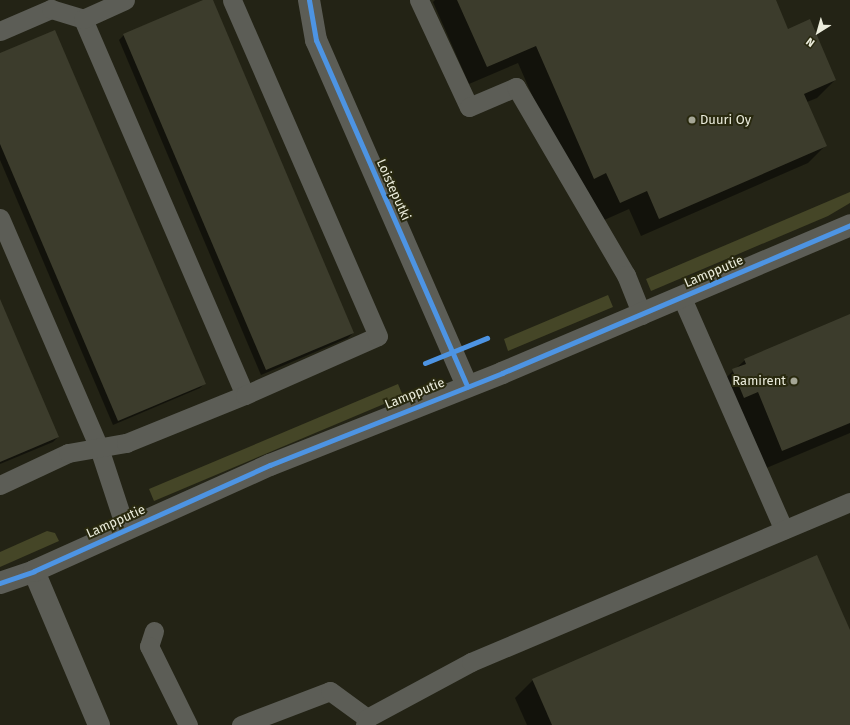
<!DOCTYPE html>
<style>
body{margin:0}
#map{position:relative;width:850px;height:725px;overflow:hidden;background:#232315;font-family:"Fira Sans",sans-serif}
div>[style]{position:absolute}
.green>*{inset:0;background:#454627}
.shadow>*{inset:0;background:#0007}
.building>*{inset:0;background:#3c3c2c}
.service>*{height:19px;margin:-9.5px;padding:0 9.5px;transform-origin:9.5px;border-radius:9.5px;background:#5c5d56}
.minor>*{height:22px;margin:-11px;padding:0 11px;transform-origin:11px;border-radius:11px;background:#5c5d56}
.tertiary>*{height:22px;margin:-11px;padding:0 11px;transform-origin:11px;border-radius:11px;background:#5c5d56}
.cycleway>*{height:5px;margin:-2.5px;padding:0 2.5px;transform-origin:2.5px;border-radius:2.5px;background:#4d94e3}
.dots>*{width:11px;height:11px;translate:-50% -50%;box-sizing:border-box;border:2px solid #29290f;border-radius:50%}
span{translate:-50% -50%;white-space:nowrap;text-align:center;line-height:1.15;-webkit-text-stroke:4px #29290f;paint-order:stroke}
.poi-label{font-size:13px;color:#ebecdc}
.left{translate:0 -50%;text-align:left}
.right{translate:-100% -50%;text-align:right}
.street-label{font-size:13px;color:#ebecdc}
.north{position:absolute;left:798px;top:12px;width:40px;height:40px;-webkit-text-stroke:3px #29290f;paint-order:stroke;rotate:217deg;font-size:11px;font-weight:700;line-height:16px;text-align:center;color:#ebecdc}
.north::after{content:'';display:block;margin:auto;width:14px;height:18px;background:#ebecdc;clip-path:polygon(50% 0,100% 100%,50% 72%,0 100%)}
</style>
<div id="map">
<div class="green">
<i style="clip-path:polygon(850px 192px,850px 203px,828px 216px,651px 291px,646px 279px)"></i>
<i style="clip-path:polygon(608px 295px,613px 307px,508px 351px,504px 339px)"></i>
<i style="clip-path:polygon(398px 384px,403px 396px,154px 501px,149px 489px)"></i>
<i style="clip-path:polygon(47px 531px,55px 533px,59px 541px,0 567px,0 552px)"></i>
</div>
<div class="shadow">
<i style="clip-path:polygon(206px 0,212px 0,353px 333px,348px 338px,261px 375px,119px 40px,124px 35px)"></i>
<i style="clip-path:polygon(435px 0,775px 0,788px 30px,835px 80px,817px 98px,807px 102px,826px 145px,808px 163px,641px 236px,629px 209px,602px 221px,588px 191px,576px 196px,518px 63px,469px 84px,433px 2px)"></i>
<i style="clip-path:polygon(0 54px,205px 383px,200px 388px,113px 425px,0 160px)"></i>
<i style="clip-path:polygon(0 301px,58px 437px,53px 442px,0 464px)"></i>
<i style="clip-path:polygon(850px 316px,850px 433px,764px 469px,715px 388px,745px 360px)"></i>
<i style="clip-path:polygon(850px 632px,850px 725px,527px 725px,515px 698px,533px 680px)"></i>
</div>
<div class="building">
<i style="clip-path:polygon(203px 0,213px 0,354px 333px,266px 370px,123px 34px)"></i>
<i style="clip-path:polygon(457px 0,776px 0,788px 29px,810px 19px,836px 80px,804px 94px,827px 146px,659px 219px,647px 191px,620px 203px,606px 173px,594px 179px,536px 46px,487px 67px)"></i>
<i style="clip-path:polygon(55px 30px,206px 384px,118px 421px,0 144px,0 53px)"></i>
<i style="clip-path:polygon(0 299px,59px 437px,0 462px)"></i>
<i style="clip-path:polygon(850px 314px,850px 423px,782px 451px,758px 392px,744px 398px,732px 369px,746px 364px,744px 359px)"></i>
<i style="clip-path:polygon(817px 555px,850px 630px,850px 725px,552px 725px,532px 679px)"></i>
</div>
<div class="service">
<i style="left:419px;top:0;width:118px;rotate:65deg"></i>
<i style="left:469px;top:107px;width:51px;rotate:-23.1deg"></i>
<i style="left:516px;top:87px;width:218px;rotate:59.7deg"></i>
<i style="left:626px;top:275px;width:43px;rotate:68.2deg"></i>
<i style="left:83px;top:19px;width:409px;rotate:66.7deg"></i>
<i style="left:0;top:31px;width:56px;rotate:-23.3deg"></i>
<i style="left:51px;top:9px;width:34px;rotate:17deg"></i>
<i style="left:83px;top:19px;width:46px;rotate:-24.3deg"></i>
<i style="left:0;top:218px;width:250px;rotate:66.7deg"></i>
<i style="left:99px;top:448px;width:86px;rotate:71.8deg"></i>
<i style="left:682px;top:298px;width:253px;rotate:66.3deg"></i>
<i style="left:0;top:485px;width:75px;rotate:-25.2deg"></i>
<i style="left:68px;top:453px;width:59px;rotate:-9.8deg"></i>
<i style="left:126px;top:443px;width:128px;rotate:-22deg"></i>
<i style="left:245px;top:395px;width:145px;rotate:-23.9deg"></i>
<i style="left:378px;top:336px;width:366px;rotate:-113.5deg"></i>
<i style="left:154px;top:631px;width:16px;rotate:108deg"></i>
<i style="left:149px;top:646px;width:88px;rotate:63.7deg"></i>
<i style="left:241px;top:725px;width:95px;rotate:-20.9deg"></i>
<i style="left:330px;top:691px;width:46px;rotate:36.1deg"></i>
<i style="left:365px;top:725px;width:7px;rotate:-74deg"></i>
<i style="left:367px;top:718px;width:118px;rotate:-28.3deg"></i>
<i style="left:471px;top:662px;width:411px;rotate:-22.9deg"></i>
</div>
<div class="minor">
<i style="left:309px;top:0;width:41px;rotate:80.1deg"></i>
<i style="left:316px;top:40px;width:378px;rotate:66.4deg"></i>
<i style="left:0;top:583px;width:36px;rotate:-19deg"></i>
</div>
<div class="tertiary">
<i style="left:99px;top:725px;width:167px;rotate:-112.9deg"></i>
<i style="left:34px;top:571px;width:259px;rotate:-24.2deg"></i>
<i style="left:270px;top:465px;width:250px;rotate:-21.6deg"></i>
<i style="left:502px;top:373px;width:378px;rotate:-23deg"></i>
</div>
<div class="cycleway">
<i style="left:309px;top:0;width:41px;rotate:80.1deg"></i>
<i style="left:316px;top:40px;width:378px;rotate:66.4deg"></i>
<i style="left:425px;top:363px;width:67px;rotate:-22deg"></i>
<i style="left:0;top:583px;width:36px;rotate:-19deg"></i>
<i style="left:34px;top:571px;width:259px;rotate:-24.2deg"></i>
<i style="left:270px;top:465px;width:250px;rotate:-21.6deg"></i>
<i style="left:502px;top:373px;width:378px;rotate:-23deg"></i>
</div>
<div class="dots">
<i style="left:692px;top:120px;background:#a5a696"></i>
<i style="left:794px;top:381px;background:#a5a696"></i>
</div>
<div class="poi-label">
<span class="left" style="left:700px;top:120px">Duuri Oy</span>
<span class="right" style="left:786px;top:381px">Ramirent</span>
</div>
<div class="street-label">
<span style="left:393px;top:190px;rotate:66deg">Loisteputki</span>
<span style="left:714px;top:272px;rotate:-23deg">Lampputie</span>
<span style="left:415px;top:394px;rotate:-22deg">Lampputie</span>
<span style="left:116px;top:522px;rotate:-24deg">Lampputie</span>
</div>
<div class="north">N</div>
</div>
